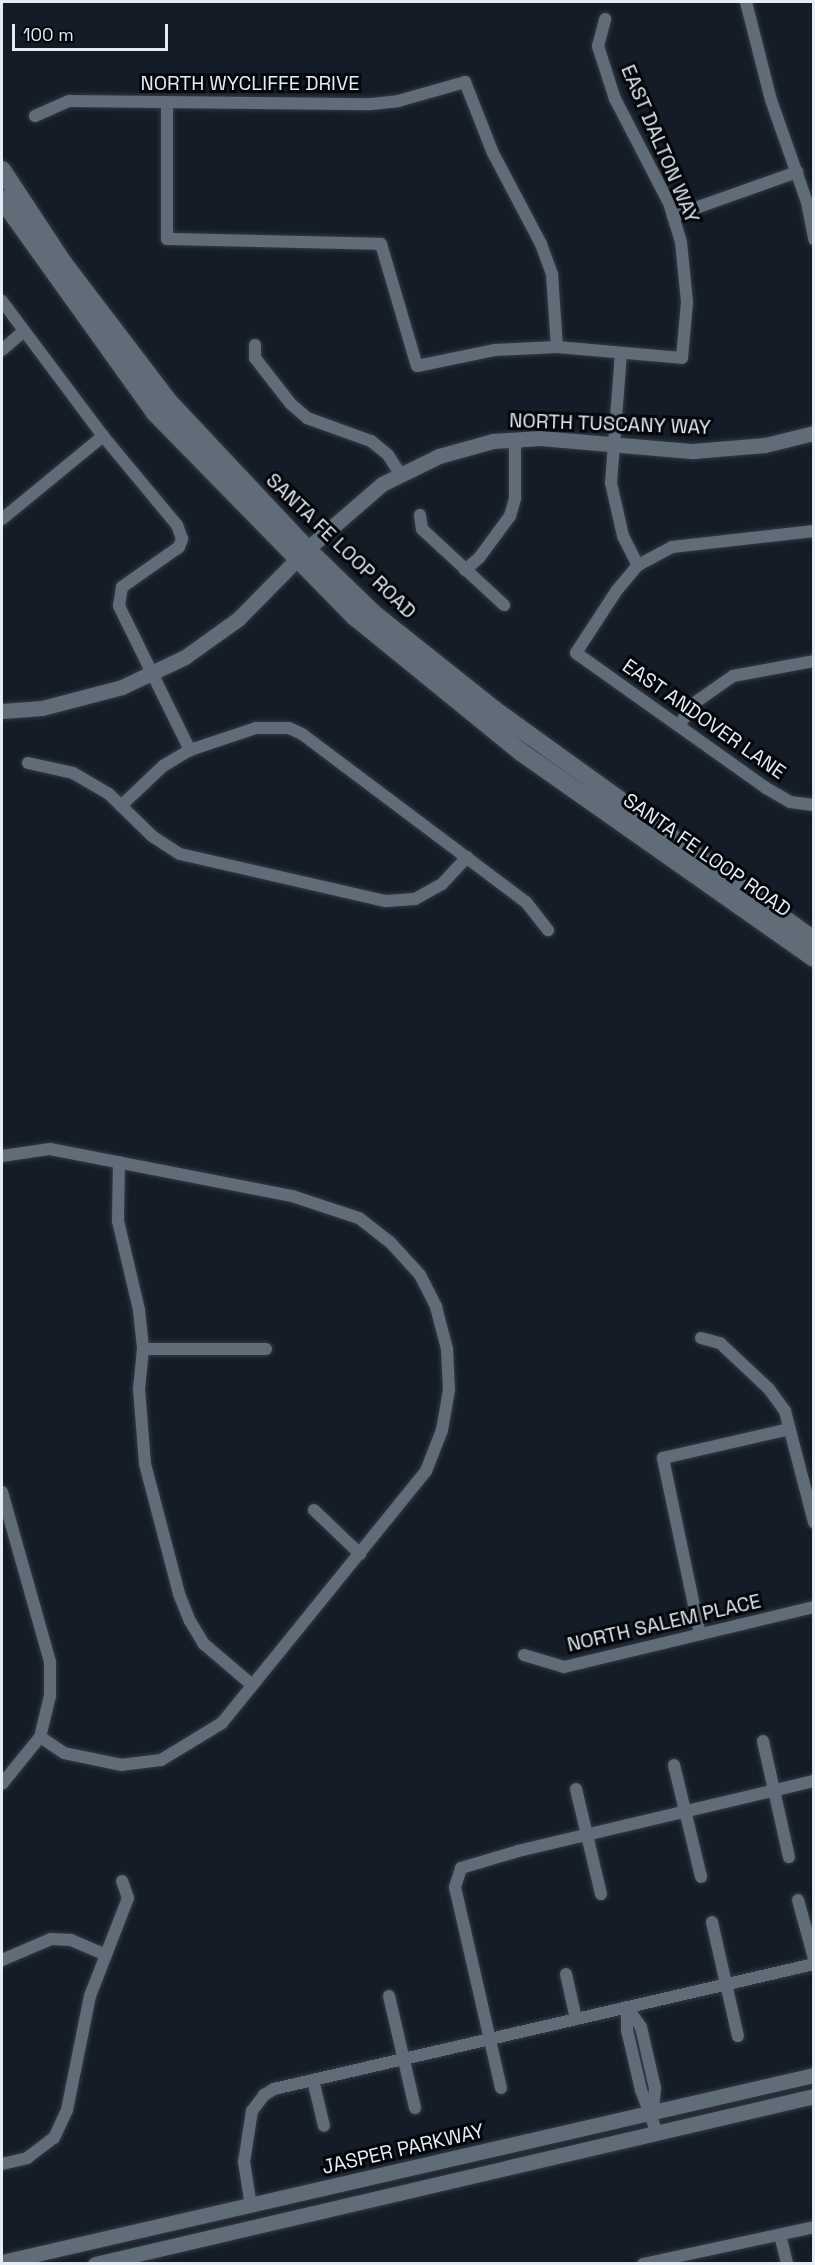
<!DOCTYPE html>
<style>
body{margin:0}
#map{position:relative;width:815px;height:2265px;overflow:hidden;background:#141d27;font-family:"Space Grotesk",sans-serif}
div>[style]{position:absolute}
.roads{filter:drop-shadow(0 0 2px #343942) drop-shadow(0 0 2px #343942)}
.minor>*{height:12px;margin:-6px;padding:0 6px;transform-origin:6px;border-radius:6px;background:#606c78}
.tertiary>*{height:15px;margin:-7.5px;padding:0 7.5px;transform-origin:7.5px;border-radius:7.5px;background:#606c78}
.secondary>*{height:18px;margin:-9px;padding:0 9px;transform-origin:9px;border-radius:9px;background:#606c78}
span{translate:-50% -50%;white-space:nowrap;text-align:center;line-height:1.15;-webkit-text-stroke:6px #04070b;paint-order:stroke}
.street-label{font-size:20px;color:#e6ecf3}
.frame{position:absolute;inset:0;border:3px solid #e6ecf3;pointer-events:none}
.scale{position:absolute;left:12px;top:24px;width:156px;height:27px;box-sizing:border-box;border:3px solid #e6ecf3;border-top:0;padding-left:8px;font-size:18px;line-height:21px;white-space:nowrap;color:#e6ecf3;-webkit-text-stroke:4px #04070b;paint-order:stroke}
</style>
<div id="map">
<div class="roads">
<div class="minor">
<i style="left:746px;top:2px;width:101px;rotate:75.7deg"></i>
<i style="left:771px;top:100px;width:108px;rotate:70.6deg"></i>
<i style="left:807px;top:202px;width:38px;rotate:79deg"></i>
<i style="left:167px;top:102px;width:137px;rotate:90deg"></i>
<i style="left:167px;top:239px;width:214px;rotate:1.3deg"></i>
<i style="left:381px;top:244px;width:127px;rotate:73.6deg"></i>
<i style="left:417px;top:366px;width:80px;rotate:-11.6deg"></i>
<i style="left:495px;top:350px;width:62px;rotate:-2.8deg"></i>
<i style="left:557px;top:347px;width:125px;rotate:5deg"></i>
<i style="left:682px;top:358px;width:56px;rotate:-84.9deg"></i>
<i style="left:687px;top:302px;width:60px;rotate:-95.7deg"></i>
<i style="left:681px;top:242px;width:39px;rotate:-107deg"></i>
<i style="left:670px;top:205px;width:119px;rotate:-117.4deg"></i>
<i style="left:615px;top:99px;width:56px;rotate:-107.8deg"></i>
<i style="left:598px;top:46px;width:28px;rotate:-75deg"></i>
<i style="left:35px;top:116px;width:37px;rotate:-24deg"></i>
<i style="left:69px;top:101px;width:302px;rotate:0.6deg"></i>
<i style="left:371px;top:104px;width:27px;rotate:-6deg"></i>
<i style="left:398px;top:101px;width:70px;rotate:-15.8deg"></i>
<i style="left:465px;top:82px;width:76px;rotate:68.5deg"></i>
<i style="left:493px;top:153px;width:103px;rotate:62.2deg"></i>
<i style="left:541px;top:244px;width:32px;rotate:70deg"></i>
<i style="left:552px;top:274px;width:73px;rotate:86.1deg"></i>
<i style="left:673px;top:216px;width:132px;rotate:-19.5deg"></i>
<i style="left:2px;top:301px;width:169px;rotate:53.2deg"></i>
<i style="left:103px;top:436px;width:116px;rotate:50.3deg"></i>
<i style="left:177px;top:525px;width:15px;rotate:70deg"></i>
<i style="left:182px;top:539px;width:9px;rotate:111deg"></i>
<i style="left:179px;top:547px;width:70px;rotate:144.9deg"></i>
<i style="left:122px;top:587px;width:19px;rotate:99deg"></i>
<i style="left:119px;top:606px;width:161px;rotate:63.8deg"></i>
<i style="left:255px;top:345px;width:13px;rotate:90deg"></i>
<i style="left:255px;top:358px;width:58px;rotate:52deg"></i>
<i style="left:291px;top:404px;width:21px;rotate:41deg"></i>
<i style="left:307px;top:418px;width:68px;rotate:19.8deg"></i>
<i style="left:371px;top:441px;width:22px;rotate:39deg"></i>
<i style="left:388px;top:455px;width:24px;rotate:57deg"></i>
<i style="left:2px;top:350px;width:28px;rotate:-41deg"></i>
<i style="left:621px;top:353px;width:130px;rotate:94.4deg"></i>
<i style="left:611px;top:483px;width:54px;rotate:77.2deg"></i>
<i style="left:623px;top:536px;width:33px;rotate:63deg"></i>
<i style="left:420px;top:515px;width:14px;rotate:82deg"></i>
<i style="left:422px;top:529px;width:112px;rotate:42.8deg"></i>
<i style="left:2px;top:519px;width:131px;rotate:-39.4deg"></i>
<i style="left:814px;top:531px;width:143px;rotate:173.6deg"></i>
<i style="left:672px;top:547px;width:38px;rotate:152deg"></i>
<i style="left:638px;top:565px;width:33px;rotate:130deg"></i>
<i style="left:617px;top:590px;width:75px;rotate:123.1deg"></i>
<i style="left:576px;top:653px;width:233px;rotate:35.4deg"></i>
<i style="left:766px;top:788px;width:28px;rotate:30deg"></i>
<i style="left:790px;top:802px;width:24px;rotate:7deg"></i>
<i style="left:465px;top:570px;width:18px;rotate:-41deg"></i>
<i style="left:479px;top:558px;width:52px;rotate:-53.6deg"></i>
<i style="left:510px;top:516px;width:19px;rotate:-74deg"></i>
<i style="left:515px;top:498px;width:58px;rotate:-90deg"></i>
<i style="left:679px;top:726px;width:26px;rotate:-58deg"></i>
<i style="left:693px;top:704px;width:49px;rotate:-35deg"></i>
<i style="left:733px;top:676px;width:82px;rotate:-10.5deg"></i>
<i style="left:28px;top:763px;width:46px;rotate:12.5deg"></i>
<i style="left:73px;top:773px;width:42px;rotate:30.3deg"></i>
<i style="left:109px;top:794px;width:60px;rotate:44.3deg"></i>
<i style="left:152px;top:836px;width:33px;rotate:33deg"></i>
<i style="left:180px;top:854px;width:211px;rotate:12.9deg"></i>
<i style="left:386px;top:901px;width:29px;rotate:-4deg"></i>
<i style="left:415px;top:899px;width:31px;rotate:-29deg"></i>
<i style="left:442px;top:884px;width:37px;rotate:-47deg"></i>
<i style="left:123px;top:804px;width:55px;rotate:-43.5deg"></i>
<i style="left:163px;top:766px;width:31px;rotate:-31deg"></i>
<i style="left:190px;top:750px;width:70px;rotate:-18.4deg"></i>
<i style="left:256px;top:728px;width:33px"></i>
<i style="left:289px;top:728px;width:14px;rotate:25deg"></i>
<i style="left:302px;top:734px;width:280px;rotate:36.9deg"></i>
<i style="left:526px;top:902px;width:36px;rotate:52deg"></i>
<i style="left:2px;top:1156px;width:49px;rotate:-8.3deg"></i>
<i style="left:50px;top:1149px;width:247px;rotate:11deg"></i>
<i style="left:292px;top:1196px;width:71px;rotate:18.2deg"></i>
<i style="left:359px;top:1218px;width:39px;rotate:38deg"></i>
<i style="left:390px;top:1242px;width:45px;rotate:47.7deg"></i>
<i style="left:420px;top:1275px;width:36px;rotate:63deg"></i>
<i style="left:436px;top:1307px;width:43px;rotate:75.3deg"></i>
<i style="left:447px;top:1349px;width:41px;rotate:87.2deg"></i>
<i style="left:449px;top:1390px;width:41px;rotate:99.9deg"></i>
<i style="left:442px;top:1430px;width:44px;rotate:111.3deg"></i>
<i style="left:426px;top:1471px;width:324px;rotate:129deg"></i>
<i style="left:222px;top:1723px;width:71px;rotate:148.8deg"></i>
<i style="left:161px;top:1760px;width:39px;rotate:173deg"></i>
<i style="left:122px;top:1765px;width:59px;rotate:-168.3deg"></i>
<i style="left:64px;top:1753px;width:29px;rotate:-146deg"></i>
<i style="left:119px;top:1162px;width:59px;rotate:91deg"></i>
<i style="left:118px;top:1221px;width:91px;rotate:76.7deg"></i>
<i style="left:139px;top:1310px;width:39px;rotate:84deg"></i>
<i style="left:143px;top:1349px;width:40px;rotate:95.7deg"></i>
<i style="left:139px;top:1389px;width:75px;rotate:85.4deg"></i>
<i style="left:145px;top:1464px;width:134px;rotate:75.3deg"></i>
<i style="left:179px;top:1594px;width:29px;rotate:68deg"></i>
<i style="left:190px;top:1621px;width:27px;rotate:59deg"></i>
<i style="left:204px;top:1644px;width:62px;rotate:40.4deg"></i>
<i style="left:701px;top:1338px;width:20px;rotate:15deg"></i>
<i style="left:720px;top:1343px;width:67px;rotate:43.2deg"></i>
<i style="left:769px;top:1389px;width:27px;rotate:54deg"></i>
<i style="left:785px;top:1411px;width:115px;rotate:75.4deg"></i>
<i style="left:143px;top:1349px;width:123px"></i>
<i style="left:2px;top:1492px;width:177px;rotate:74.2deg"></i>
<i style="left:50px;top:1662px;width:34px;rotate:90deg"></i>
<i style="left:50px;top:1696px;width:42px;rotate:103.7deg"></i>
<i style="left:40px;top:1737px;width:60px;rotate:129deg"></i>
<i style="left:314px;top:1510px;width:64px;rotate:43.7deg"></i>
<i style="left:700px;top:1634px;width:180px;rotate:-101.9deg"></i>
<i style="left:663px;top:1458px;width:130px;rotate:-12.9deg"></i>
<i style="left:524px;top:1655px;width:42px;rotate:16.7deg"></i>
<i style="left:564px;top:1667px;width:257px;rotate:-13.5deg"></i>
<i style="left:763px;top:1741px;width:119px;rotate:77.4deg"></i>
<i style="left:674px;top:1765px;width:115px;rotate:76.4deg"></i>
<i style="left:576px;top:1789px;width:108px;rotate:76.6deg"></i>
<i style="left:798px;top:1900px;width:60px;rotate:74.6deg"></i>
<i style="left:712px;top:1922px;width:117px;rotate:77.2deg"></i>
<i style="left:2px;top:1960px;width:53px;rotate:-23.2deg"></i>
<i style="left:51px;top:1939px;width:20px;rotate:3deg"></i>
<i style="left:71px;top:1940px;width:38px;rotate:23deg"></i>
<i style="left:566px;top:1974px;width:46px;rotate:77.5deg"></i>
<i style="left:389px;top:1996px;width:115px;rotate:76.9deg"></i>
<i style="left:627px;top:2007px;width:23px;rotate:90deg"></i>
<i style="left:627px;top:2030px;width:62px;rotate:76.9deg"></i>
<i style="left:641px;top:2090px;width:46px;rotate:69.6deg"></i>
<i style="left:627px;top:2007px;width:24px;rotate:55deg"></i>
<i style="left:641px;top:2027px;width:63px;rotate:77.1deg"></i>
<i style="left:655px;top:2088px;width:23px;rotate:95deg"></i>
<i style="left:313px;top:2080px;width:47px;rotate:76.6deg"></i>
<i style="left:501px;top:2088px;width:206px;rotate:-102.9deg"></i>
<i style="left:455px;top:1887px;width:20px;rotate:-72deg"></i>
<i style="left:461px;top:1868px;width:59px;rotate:-16.6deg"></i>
<i style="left:518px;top:1851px;width:304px;rotate:-13.3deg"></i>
<i style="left:2px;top:2164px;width:26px;rotate:-13deg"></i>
<i style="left:27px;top:2158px;width:34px;rotate:-37deg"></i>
<i style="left:54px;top:2138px;width:31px;rotate:-65deg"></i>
<i style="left:67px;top:2110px;width:116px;rotate:-78.6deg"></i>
<i style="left:90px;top:1996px;width:105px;rotate:-68.8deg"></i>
<i style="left:128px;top:1898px;width:18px;rotate:-109deg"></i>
<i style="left:251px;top:2206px;width:45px;rotate:-99deg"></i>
<i style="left:244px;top:2162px;width:52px;rotate:-81.1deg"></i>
<i style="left:252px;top:2111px;width:20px;rotate:-53deg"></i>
<i style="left:264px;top:2095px;width:12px;rotate:-31deg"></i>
<i style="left:274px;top:2089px;width:554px;rotate:-13.03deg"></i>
<i style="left:780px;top:2235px;width:30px;rotate:76deg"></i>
<i style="left:643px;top:2264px;width:175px;rotate:-12.2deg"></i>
</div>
<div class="tertiary">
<i style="left:2px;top:711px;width:40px;rotate:-4.3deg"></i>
<i style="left:42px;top:708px;width:83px;rotate:-14.7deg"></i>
<i style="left:122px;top:687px;width:70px;rotate:-25.5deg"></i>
<i style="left:185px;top:657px;width:65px;rotate:-35.6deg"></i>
<i style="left:238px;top:619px;width:98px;rotate:-45.4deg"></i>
<i style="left:307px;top:549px;width:99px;rotate:-40.9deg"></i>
<i style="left:382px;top:484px;width:64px;rotate:-26.2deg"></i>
<i style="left:439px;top:456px;width:56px;rotate:-15.5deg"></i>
<i style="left:493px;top:441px;width:47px;rotate:-3.7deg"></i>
<i style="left:540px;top:438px;width:154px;rotate:4.9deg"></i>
<i style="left:693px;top:451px;width:72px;rotate:-4.8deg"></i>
<i style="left:765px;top:445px;width:50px;rotate:-13.8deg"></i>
<i style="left:2px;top:2262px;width:833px;rotate:-12.97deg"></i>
<i style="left:95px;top:2264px;width:738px;rotate:-13.15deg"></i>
</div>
<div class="secondary">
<i style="left:2px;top:170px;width:113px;rotate:56.6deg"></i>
<i style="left:64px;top:264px;width:173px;rotate:52.7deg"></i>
<i style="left:169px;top:402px;width:202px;rotate:46.8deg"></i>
<i style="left:307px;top:549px;width:93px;rotate:44.1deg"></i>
<i style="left:374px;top:614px;width:151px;rotate:38.5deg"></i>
<i style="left:492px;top:708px;width:397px;rotate:35.8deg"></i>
<i style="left:2px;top:199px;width:263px;rotate:54.4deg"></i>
<i style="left:155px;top:413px;width:286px;rotate:45.6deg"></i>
<i style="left:355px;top:617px;width:214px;rotate:39.1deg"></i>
<i style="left:521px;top:752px;width:358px;rotate:35.1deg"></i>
</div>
</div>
<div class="street-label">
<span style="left:250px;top:83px">NORTH WYCLIFFE DRIVE</span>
<span style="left:660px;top:144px;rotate:67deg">EAST DALTON WAY</span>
<span style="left:610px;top:424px;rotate:2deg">NORTH TUSCANY WAY</span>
<span style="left:341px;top:546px;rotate:44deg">SANTA FE LOOP ROAD</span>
<span style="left:704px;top:719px;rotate:35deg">EAST ANDOVER LANE</span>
<span style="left:707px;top:855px;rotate:35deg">SANTA FE LOOP ROAD</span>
<span style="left:664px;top:1623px;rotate:-13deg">NORTH SALEM PLACE</span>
<span style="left:403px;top:2149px;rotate:-13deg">JASPER PARKWAY</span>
</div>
<div class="frame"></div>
<div class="scale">100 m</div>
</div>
